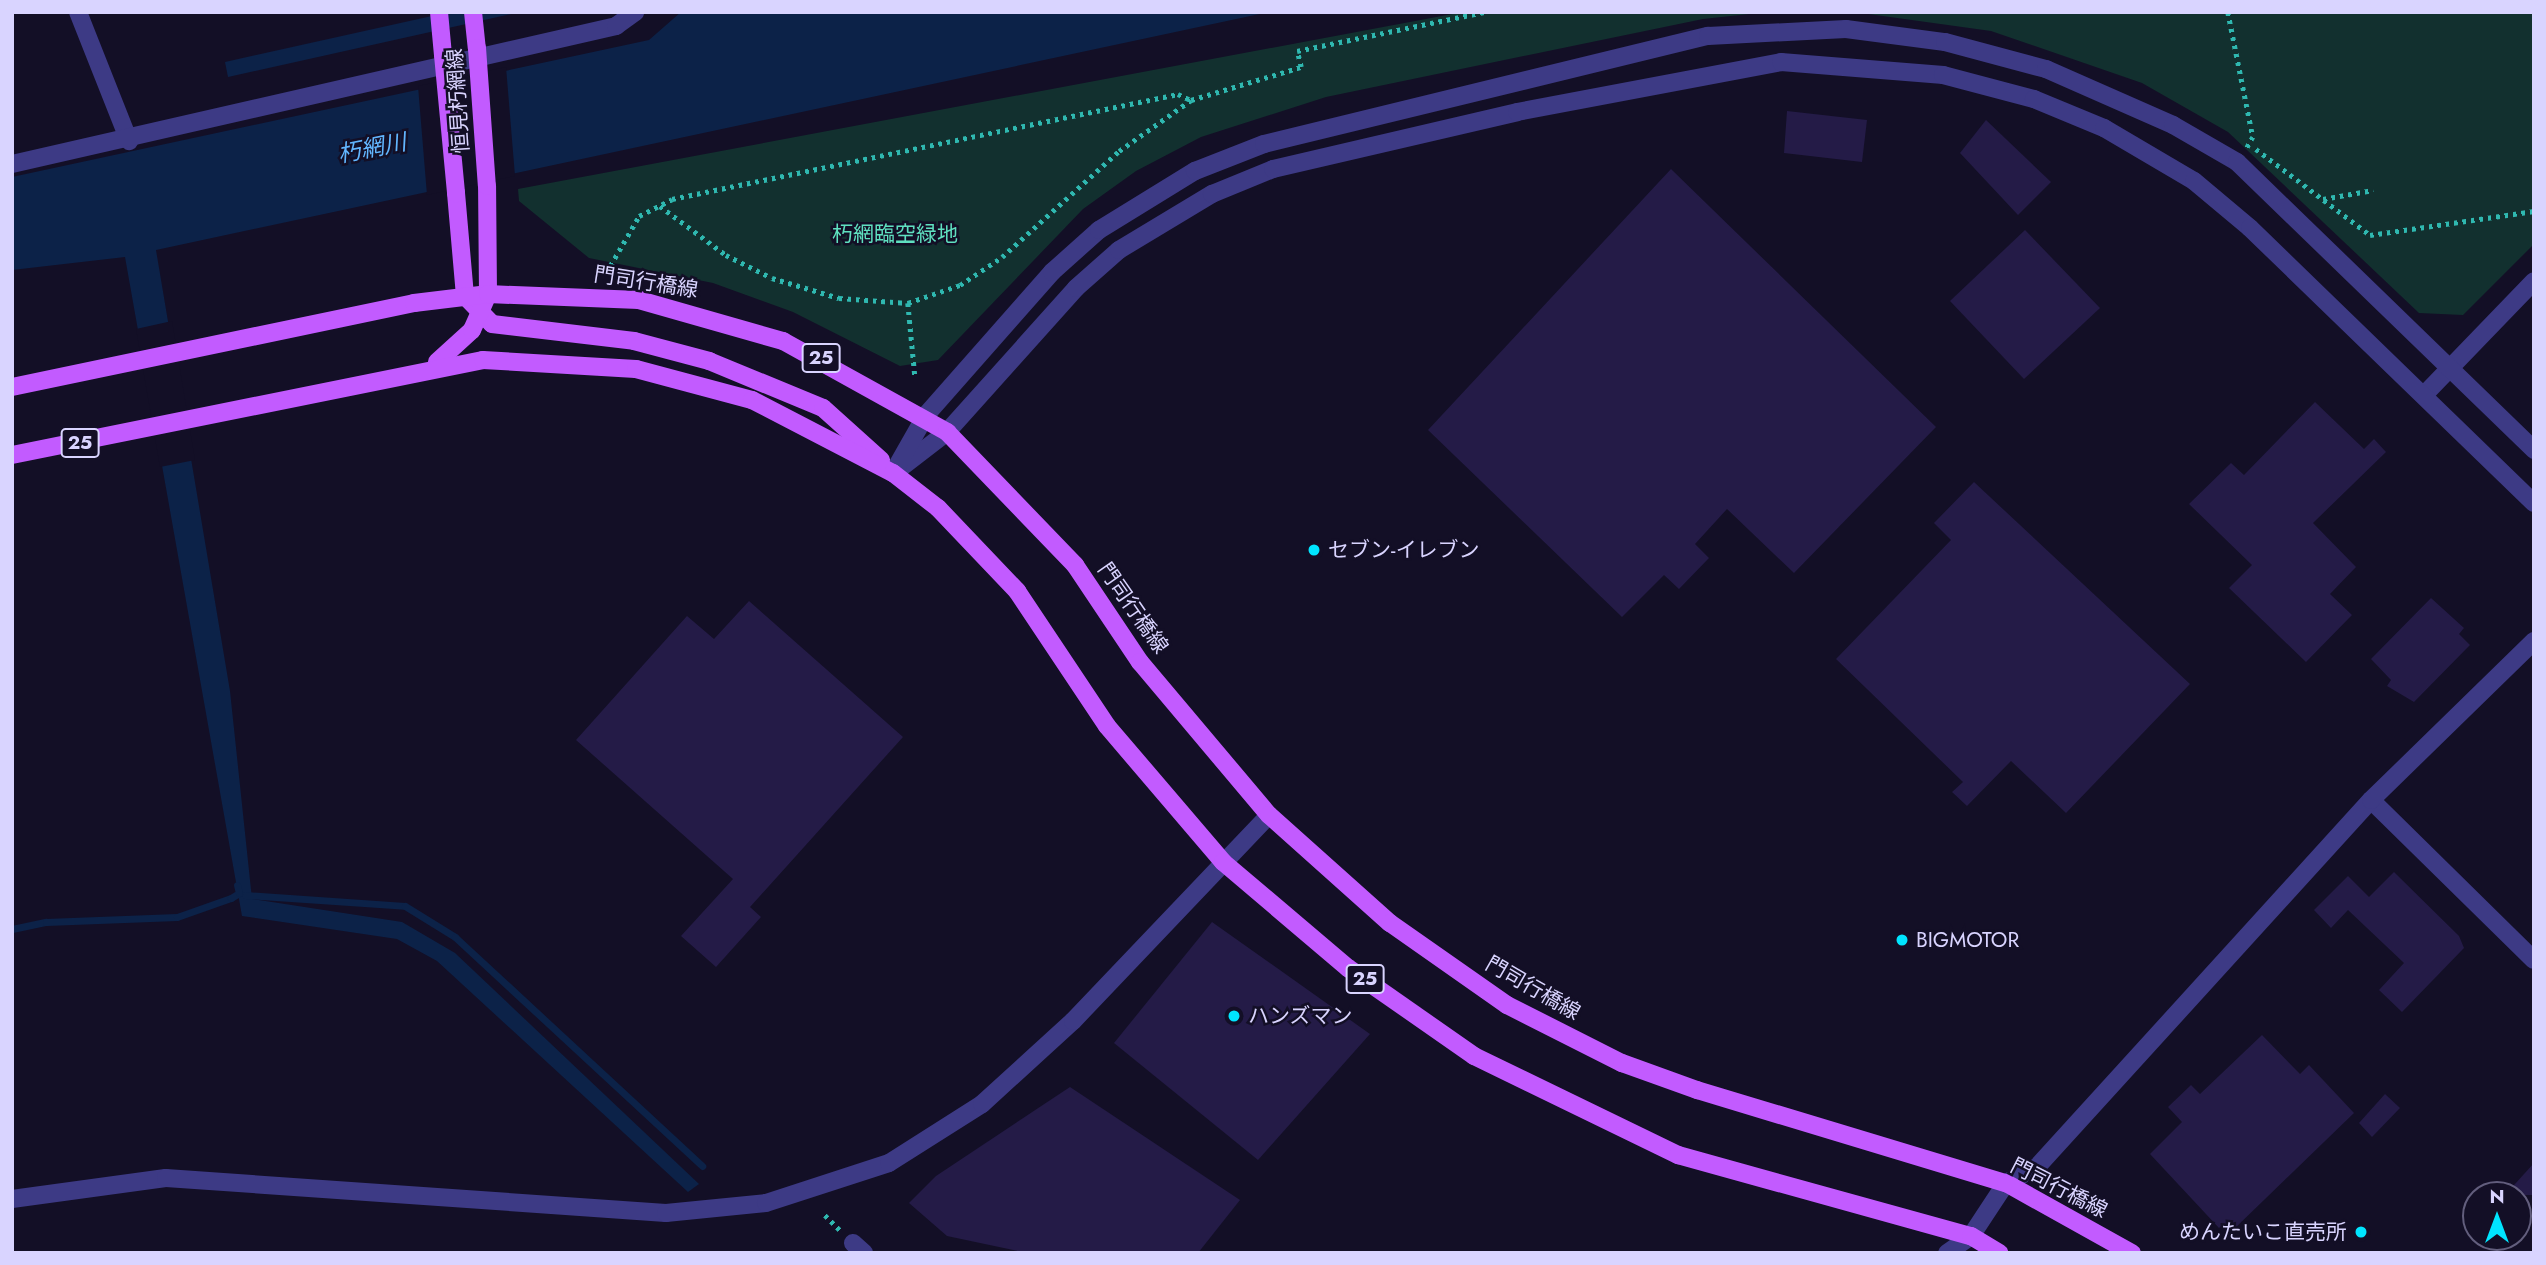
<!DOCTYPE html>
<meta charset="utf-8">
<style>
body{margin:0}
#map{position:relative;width:2546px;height:1265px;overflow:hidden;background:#130f26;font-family:Jost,"Noto Sans JP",sans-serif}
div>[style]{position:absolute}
.green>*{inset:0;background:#12302f}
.water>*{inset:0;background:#0c2248}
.pier>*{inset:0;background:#130f26}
.stream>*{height:7px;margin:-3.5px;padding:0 3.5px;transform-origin:3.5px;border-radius:3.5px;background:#0c2248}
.building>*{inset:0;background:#241b47}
.path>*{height:4.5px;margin-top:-2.25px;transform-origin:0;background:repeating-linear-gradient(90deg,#2fb8b0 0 3.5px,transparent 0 8.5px)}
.minor>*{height:18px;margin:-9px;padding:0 9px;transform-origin:9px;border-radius:9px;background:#3d3a85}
.tertiary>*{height:18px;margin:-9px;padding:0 9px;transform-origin:9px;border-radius:9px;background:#3d3a85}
.primary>*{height:18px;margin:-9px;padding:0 9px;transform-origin:9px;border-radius:9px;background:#c25bff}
.primary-bridge>*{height:18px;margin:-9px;padding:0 9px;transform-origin:9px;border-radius:9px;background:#c25bff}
.dots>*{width:19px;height:19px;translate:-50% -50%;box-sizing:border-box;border:4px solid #130f26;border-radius:50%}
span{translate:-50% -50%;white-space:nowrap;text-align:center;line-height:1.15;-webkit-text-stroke:5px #130f26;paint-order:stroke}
.shield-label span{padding:2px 5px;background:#130f26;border:2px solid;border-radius:5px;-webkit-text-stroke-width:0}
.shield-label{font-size:19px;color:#d9d4ff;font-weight:700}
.street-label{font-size:21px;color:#d9d4ff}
.park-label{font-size:21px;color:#5fe0c0}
.poi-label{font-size:21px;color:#d9d4ff}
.left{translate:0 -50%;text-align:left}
.right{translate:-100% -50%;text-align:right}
.water-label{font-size:23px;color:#62b6ff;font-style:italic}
.frame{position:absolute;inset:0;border:14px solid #d9d4ff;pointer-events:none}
.north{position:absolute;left:2462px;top:1181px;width:70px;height:70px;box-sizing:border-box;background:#130f26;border:2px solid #625e7d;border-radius:50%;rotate:0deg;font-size:19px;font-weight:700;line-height:28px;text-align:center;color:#d9d4ff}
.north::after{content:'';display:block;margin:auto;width:24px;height:32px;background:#00e5ff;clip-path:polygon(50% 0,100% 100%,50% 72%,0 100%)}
</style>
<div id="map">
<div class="green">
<i style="clip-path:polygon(1463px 12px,1768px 12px,1703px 19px,1326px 97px,1201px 137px,1136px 171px,1083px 209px,938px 360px,900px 366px,793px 312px,713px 283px,589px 258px,519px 201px,518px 189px)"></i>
<i style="clip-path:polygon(1854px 12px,2534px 12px,2534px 244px,2463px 315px,2419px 313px,2228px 132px,2142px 83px,1991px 31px)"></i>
</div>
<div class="water">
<i style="clip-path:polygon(450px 12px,520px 12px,228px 77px,225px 62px)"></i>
<i style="clip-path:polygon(681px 12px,1269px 12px,156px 250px,230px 691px,252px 899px,402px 922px,455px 953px,699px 1184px,688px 1192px,437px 961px,397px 939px,242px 916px,125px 257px,12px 270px,12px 177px,649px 40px)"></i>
</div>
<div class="pier">
<i style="clip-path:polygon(506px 67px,515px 176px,427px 195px,418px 86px)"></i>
<i style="clip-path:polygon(172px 321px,195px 460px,160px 467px,136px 329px)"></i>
</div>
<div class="stream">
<i style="left:245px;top:895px;width:160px;rotate:3.9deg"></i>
<i style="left:405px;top:906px;width:59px;rotate:31.8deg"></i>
<i style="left:455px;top:937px;width:337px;rotate:42.8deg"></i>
<i style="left:12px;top:929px;width:35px;rotate:-12deg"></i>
<i style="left:46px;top:922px;width:131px;rotate:-2.2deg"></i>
<i style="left:177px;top:917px;width:57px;rotate:-19.4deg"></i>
<i style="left:231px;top:898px;width:9px;rotate:-32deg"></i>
<i style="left:239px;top:893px;width:8px;rotate:-104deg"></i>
</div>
<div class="building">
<i style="clip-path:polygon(1787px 111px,1867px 120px,1862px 162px,1784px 153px)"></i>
<i style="clip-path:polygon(1986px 120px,2051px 182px,2018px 215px,1960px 153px)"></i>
<i style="clip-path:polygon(1671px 169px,1936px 427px,1794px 573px,1727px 509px,1695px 544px,1709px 558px,1679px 589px,1664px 575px,1622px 617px,1428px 430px)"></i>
<i style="clip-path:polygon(2025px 230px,2100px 308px,2024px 379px,1950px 301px)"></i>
<i style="clip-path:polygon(2315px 402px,2364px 449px,2374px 439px,2386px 452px,2313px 523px,2356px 567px,2330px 594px,2352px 615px,2306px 662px,2229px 588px,2252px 565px,2189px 504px,2231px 463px,2244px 475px)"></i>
<i style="clip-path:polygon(1974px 482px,2190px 684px,2066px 813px,2011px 761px,1967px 806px,1952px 792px,1963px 782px,1836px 659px,1951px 540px,1934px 523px)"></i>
<i style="clip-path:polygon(2431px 598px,2464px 628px,2459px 634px,2470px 645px,2414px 702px,2387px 686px,2391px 680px,2371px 659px)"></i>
<i style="clip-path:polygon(749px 601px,903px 737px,750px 907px,761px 917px,716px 967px,681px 936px,733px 879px,576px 740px,687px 616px,714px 639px)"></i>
<i style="clip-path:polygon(2394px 872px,2459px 936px,2464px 948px,2402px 1012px,2379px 990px,2404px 963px,2348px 910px,2331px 928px,2314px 910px,2348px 876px,2369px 897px)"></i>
<i style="clip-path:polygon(1212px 922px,1370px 1034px,1258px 1160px,1114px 1043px)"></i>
<i style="clip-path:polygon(2262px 1035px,2300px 1074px,2309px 1065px,2354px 1113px,2232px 1231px,2224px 1223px,2219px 1228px,2150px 1154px,2182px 1122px,2168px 1107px,2191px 1085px,2200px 1094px)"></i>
<i style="clip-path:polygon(1070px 1087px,1240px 1200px,1198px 1253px,1027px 1253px,947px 1236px,909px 1203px,936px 1176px)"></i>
<i style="clip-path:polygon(2385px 1094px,2400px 1108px,2372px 1137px,2359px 1123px)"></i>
<i style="clip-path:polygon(2534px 1163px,2534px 1195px,2505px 1195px)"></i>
</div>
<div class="path">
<i style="left:2228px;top:12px;width:127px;rotate:78.7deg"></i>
<i style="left:2253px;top:137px;width:13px;rotate:119deg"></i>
<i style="left:2256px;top:149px;width:143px;rotate:37deg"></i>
<i style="left:2370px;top:235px;width:166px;rotate:-8.3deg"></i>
<i style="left:2323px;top:199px;width:51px;rotate:-10.2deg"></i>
<i style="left:660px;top:206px;width:82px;rotate:36.6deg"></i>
<i style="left:726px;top:255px;width:51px;rotate:26.6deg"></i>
<i style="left:772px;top:278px;width:70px;rotate:16.6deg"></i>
<i style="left:839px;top:298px;width:69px;rotate:4.1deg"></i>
<i style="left:908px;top:303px;width:55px;rotate:-19.1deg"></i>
<i style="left:960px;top:285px;width:50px;rotate:-33.7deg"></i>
<i style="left:1002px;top:257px;width:158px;rotate:-42.2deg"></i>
<i style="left:1119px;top:151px;width:88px;rotate:-35.3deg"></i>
<i style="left:606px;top:273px;width:66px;rotate:-59.9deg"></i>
<i style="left:639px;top:216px;width:37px;rotate:-27deg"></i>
<i style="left:672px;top:199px;width:517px;rotate:-11.72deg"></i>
<i style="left:1178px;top:94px;width:14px;rotate:25deg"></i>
<i style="left:1191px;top:100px;width:115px;rotate:-16.7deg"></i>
<i style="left:1301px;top:67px;width:16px;rotate:-104deg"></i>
<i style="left:1297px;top:51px;width:191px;rotate:-11.8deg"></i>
<i style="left:908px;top:303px;width:73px;rotate:84.5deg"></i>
<i style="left:825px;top:1215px;width:23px;rotate:45deg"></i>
</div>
<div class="minor">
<i style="left:78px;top:12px;width:139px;rotate:68.4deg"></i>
<i style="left:12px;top:164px;width:620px;rotate:-12.87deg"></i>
<i style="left:616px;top:26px;width:24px;rotate:-36deg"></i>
<i style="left:2371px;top:800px;width:228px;rotate:44.5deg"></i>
<i style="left:853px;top:1243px;width:15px;rotate:42deg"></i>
<i style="left:1947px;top:1253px;width:29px;rotate:-35deg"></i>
</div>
<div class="tertiary">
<i style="left:2424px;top:395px;width:158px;rotate:-46deg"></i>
<i style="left:899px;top:469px;width:61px;rotate:-37.6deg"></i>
<i style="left:947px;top:432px;width:193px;rotate:-48.1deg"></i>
<i style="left:1076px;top:288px;width:57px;rotate:-41.5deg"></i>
<i style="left:1119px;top:250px;width:109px;rotate:-31.1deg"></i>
<i style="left:1212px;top:194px;width:66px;rotate:-22.3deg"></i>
<i style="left:1273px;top:169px;width:251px;rotate:-13.1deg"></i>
<i style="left:1517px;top:112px;width:269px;rotate:-10.7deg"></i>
<i style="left:1781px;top:62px;width:163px;rotate:4.6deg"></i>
<i style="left:1943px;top:75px;width:94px;rotate:14.8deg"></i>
<i style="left:2034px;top:99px;width:76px;rotate:22.5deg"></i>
<i style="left:2104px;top:128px;width:104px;rotate:30.5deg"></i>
<i style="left:2194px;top:181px;width:73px;rotate:40deg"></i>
<i style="left:2250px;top:228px;width:395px;rotate:44.1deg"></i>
<i style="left:893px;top:473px;width:67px;rotate:-60.4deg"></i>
<i style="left:926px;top:415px;width:191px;rotate:-48.6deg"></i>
<i style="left:1052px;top:272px;width:63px;rotate:-41.8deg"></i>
<i style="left:1099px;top:230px;width:113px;rotate:-31.6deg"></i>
<i style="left:1195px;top:171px;width:74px;rotate:-21.4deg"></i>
<i style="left:1264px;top:144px;width:457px;rotate:-13.7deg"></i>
<i style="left:1708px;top:36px;width:138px;rotate:-2.9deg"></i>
<i style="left:1846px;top:29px;width:100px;rotate:7.5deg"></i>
<i style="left:1945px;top:42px;width:105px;rotate:15deg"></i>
<i style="left:2046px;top:69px;width:139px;rotate:23.8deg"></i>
<i style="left:2173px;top:125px;width:74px;rotate:30deg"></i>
<i style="left:2237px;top:162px;width:414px;rotate:44.1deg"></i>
<i style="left:12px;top:1199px;width:155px;rotate:-7.8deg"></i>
<i style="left:166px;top:1178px;width:501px;rotate:4deg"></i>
<i style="left:666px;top:1213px;width:100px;rotate:-5.7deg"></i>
<i style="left:766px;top:1203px;width:129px;rotate:-18deg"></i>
<i style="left:889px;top:1163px;width:110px;rotate:-32.4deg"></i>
<i style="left:982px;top:1104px;width:123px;rotate:-42.4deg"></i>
<i style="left:1073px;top:1021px;width:284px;rotate:-46.4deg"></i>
<i style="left:1971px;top:1236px;width:64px;rotate:-56.6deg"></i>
<i style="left:2006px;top:1183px;width:35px;rotate:-27deg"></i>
<i style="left:2037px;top:1167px;width:496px;rotate:-47.7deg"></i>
<i style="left:2371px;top:800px;width:228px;rotate:-44.3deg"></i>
</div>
<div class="primary">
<i style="left:439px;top:12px;width:43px;rotate:84.7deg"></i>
<i style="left:473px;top:12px;width:36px;rotate:84deg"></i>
<i style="left:456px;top:193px;width:103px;rotate:85deg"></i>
<i style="left:465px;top:296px;width:39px;rotate:46deg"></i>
<i style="left:492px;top:324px;width:143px;rotate:6.8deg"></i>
<i style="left:634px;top:341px;width:78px;rotate:14.9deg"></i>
<i style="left:709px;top:361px;width:123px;rotate:22.4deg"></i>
<i style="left:823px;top:408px;width:78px;rotate:41.9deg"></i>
<i style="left:437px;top:362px;width:47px;rotate:-42.4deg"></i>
<i style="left:472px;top:330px;width:39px;rotate:-66deg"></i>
<i style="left:488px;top:294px;width:108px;rotate:-90.5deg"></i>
<i style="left:12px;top:387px;width:411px;rotate:-11.8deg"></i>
<i style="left:414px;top:303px;width:75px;rotate:-6.9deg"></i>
<i style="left:488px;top:294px;width:151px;rotate:2.3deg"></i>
<i style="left:639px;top:300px;width:150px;rotate:15.9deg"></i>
<i style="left:783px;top:341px;width:188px;rotate:29deg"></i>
<i style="left:947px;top:432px;width:185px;rotate:46.1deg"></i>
<i style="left:1075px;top:565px;width:117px;rotate:56.2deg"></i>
<i style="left:1140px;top:662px;width:200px;rotate:49.9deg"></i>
<i style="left:1269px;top:815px;width:162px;rotate:41.8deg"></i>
<i style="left:1390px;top:923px;width:143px;rotate:35deg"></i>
<i style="left:1507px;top:1005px;width:129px;rotate:26.8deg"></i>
<i style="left:1622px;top:1063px;width:80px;rotate:19.8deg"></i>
<i style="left:1697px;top:1090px;width:323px;rotate:16.8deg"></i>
<i style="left:2006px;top:1183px;width:144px;rotate:29.1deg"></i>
<i style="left:12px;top:455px;width:480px;rotate:-11.4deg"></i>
<i style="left:483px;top:360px;width:153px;rotate:3.4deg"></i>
<i style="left:636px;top:369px;width:120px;rotate:15deg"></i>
<i style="left:752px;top:400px;width:159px;rotate:27.4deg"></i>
<i style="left:893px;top:473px;width:57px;rotate:37.9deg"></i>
<i style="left:938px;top:508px;width:115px;rotate:46.4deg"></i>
<i style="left:1017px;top:591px;width:162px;rotate:56.3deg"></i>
<i style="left:1107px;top:726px;width:179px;rotate:49.5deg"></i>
<i style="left:1223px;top:862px;width:164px;rotate:40.3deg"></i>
<i style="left:1348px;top:968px;width:154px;rotate:34.9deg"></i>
<i style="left:1474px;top:1056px;width:227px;rotate:25.9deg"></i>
<i style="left:1678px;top:1155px;width:304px;rotate:15.5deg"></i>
<i style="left:1971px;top:1236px;width:33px;rotate:31deg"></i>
</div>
<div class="primary-bridge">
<i style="left:477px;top:48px;width:138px;rotate:85.9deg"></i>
<i style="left:443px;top:55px;width:139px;rotate:84.6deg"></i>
</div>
<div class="dots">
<i style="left:1314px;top:550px;background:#00e5ff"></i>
<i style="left:1902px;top:940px;background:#00e5ff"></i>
<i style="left:1234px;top:1016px;background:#00e5ff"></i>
<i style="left:2361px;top:1232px;background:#00e5ff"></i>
</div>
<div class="shield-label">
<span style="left:821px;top:358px">25</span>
<span style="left:80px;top:443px">25</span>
<span style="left:1365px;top:979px">25</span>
</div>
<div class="street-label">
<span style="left:458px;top:101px;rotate:-94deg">恒見朽網線</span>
<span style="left:646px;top:282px;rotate:9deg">門司行橋線</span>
<span style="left:1133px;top:608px;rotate:55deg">門司行橋線</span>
<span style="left:1533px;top:988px;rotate:30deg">門司行橋線</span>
<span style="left:2059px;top:1188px;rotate:27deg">門司行橋線</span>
</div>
<div class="park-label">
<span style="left:895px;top:234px">朽網臨空緑地</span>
</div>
<div class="poi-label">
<span class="left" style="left:1328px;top:550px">セブン-イレブン</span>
<span class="left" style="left:1916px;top:940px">BIGMOTOR</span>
<span class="left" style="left:1248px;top:1016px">ハンズマン</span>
<span class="right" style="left:2347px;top:1232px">めんたいこ直売所</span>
</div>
<div class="water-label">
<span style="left:372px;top:148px;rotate:-11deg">朽網川</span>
</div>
<div class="frame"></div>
<div class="north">N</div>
</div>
